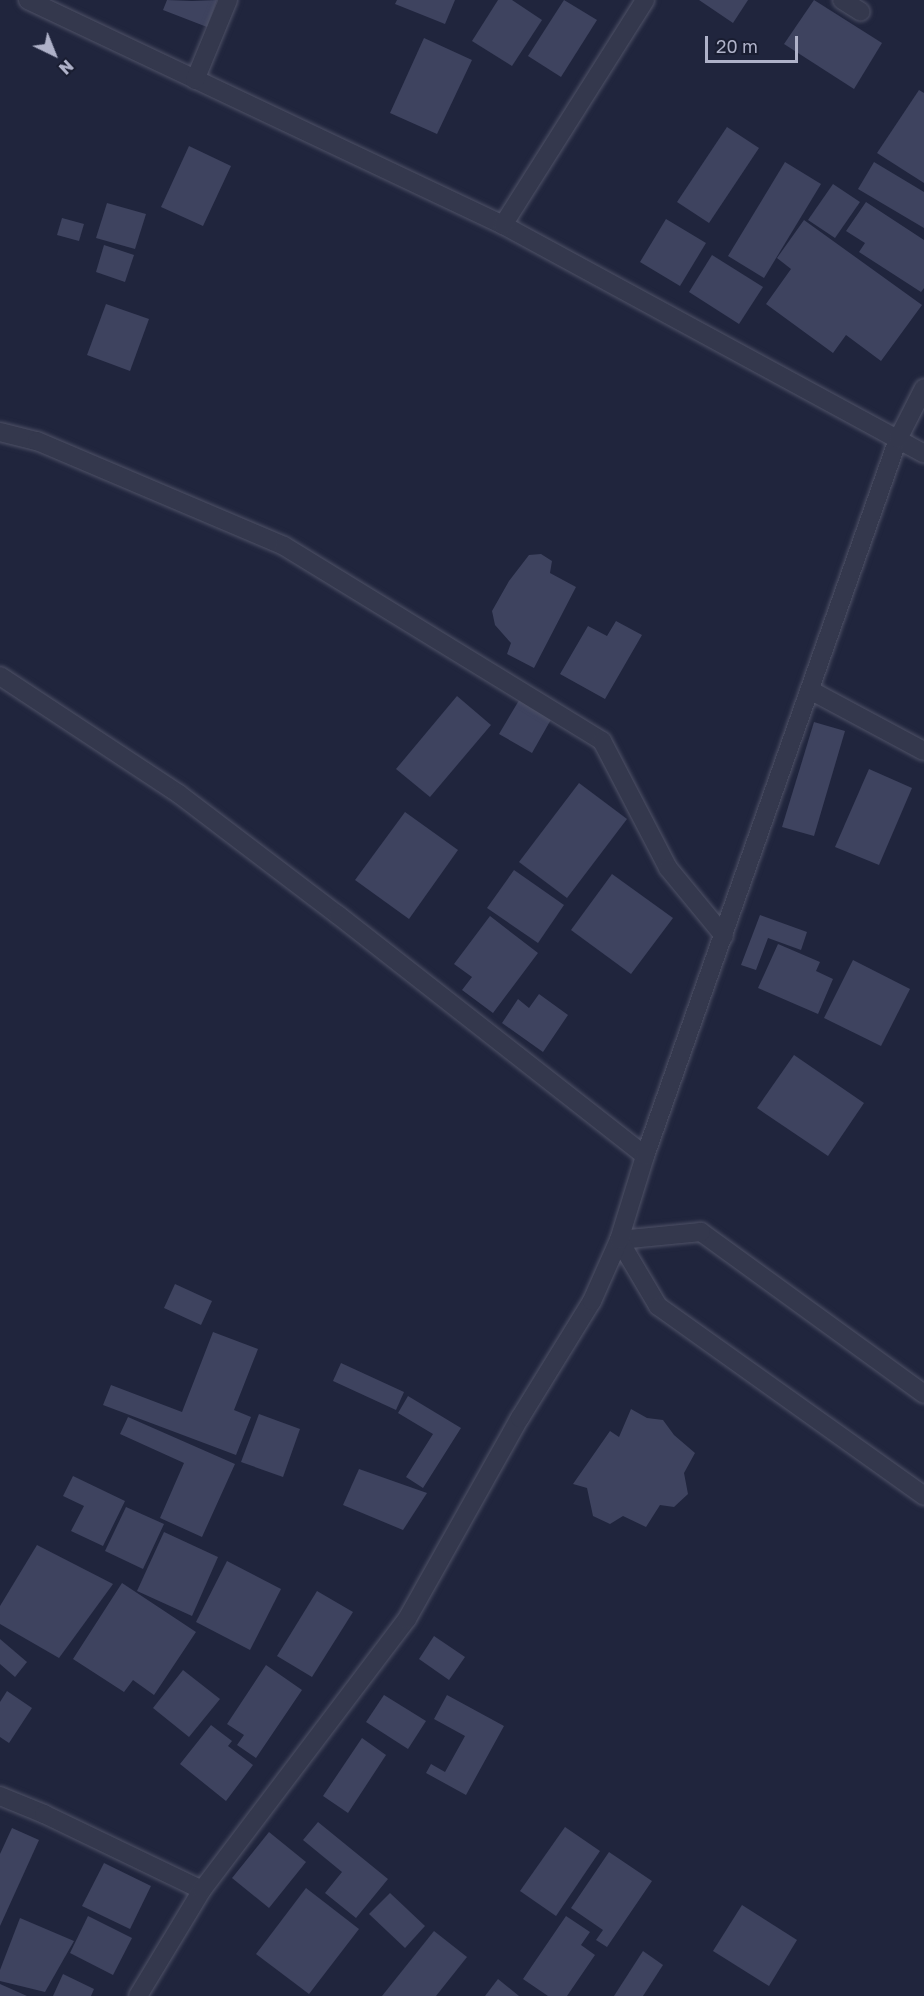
<!DOCTYPE html>
<style>
body{margin:0}
#map{position:relative;width:924px;height:1996px;overflow:hidden;background:#20253d;font-family:"Golos Text",sans-serif}
div>[style]{position:absolute}
.building>*{inset:0;background:#3e435f}
.roads{filter:drop-shadow(0 0 2px #4f5267) drop-shadow(0 0 2px #4f5267)}
.minor>*{height:18px;margin:-9px;padding:0 9px;transform-origin:9px;border-radius:9px;background:#34384d}
.tertiary>*{height:18px;margin:-9px;padding:0 9px;transform-origin:9px;border-radius:9px;background:#34384d}
span{translate:-50% -50%;white-space:nowrap;text-align:center;line-height:1.15;-webkit-text-stroke:5px #191d31;paint-order:stroke}
.north{position:absolute;left:24px;top:24px;width:60px;height:60px;-webkit-text-stroke:4px #191d31;paint-order:stroke;rotate:137deg;font-size:16px;font-weight:700;line-height:24px;text-align:center;color:#afb2c9}
.north::after{content:'';display:block;margin:auto;width:21px;height:27px;background:#afb2c9;clip-path:polygon(50% 0,100% 100%,50% 72%,0 100%)}
.scale{position:absolute;left:705px;top:36px;width:93px;height:27px;box-sizing:border-box;border:3px solid #afb2c9;border-top:0;padding-left:8px;font-size:18px;line-height:21px;white-space:nowrap;color:#afb2c9;-webkit-text-stroke:4px #191d31;paint-order:stroke}
</style>
<div id="map">
<div class="building">
<i style="clip-path:polygon(167px 0,192px 1px,217px 0,207px 27px,163px 10px)"></i>
<i style="clip-path:polygon(397px 0,455px 0,445px 24px,395px 4px)"></i>
<i style="clip-path:polygon(498px 0,512px 0,542px 20px,512px 66px,472px 41px)"></i>
<i style="clip-path:polygon(564px 0,597px 20px,561px 77px,528px 56px)"></i>
<i style="clip-path:polygon(699px 0,748px 0,733px 23px)"></i>
<i style="clip-path:polygon(814px 0,882px 43px,854px 89px,784px 44px)"></i>
<i style="clip-path:polygon(424px 38px,472px 60px,437px 134px,390px 113px)"></i>
<i style="clip-path:polygon(919px 90px,924px 93px,924px 183px,877px 153px)"></i>
<i style="clip-path:polygon(727px 127px,759px 148px,709px 223px,677px 202px)"></i>
<i style="clip-path:polygon(189px 146px,231px 166px,203px 226px,161px 207px)"></i>
<i style="clip-path:polygon(785px 162px,821px 184px,764px 278px,728px 256px)"></i>
<i style="clip-path:polygon(874px 162px,924px 192px,924px 228px,858px 189px)"></i>
<i style="clip-path:polygon(833px 184px,860px 202px,835px 238px,808px 220px)"></i>
<i style="clip-path:polygon(866px 202px,924px 240px,924px 288px,921px 292px,859px 252px,865px 243px,846px 231px)"></i>
<i style="clip-path:polygon(107px 203px,146px 214px,135px 249px,96px 238px)"></i>
<i style="clip-path:polygon(62px 218px,84px 224px,79px 241px,57px 235px)"></i>
<i style="clip-path:polygon(666px 219px,706px 243px,680px 286px,640px 262px)"></i>
<i style="clip-path:polygon(804px 220px,922px 305px,881px 361px,846px 335px,833px 353px,766px 304px,791px 269px,777px 258px)"></i>
<i style="clip-path:polygon(104px 245px,134px 255px,125px 282px,96px 272px)"></i>
<i style="clip-path:polygon(712px 255px,763px 287px,739px 324px,689px 292px)"></i>
<i style="clip-path:polygon(106px 304px,149px 319px,130px 371px,87px 355px)"></i>
<i style="clip-path:polygon(541px 554px,552px 561px,550px 573px,576px 587px,534px 668px,507px 654px,511px 643px,495px 625px,492px 611px,509px 581px,529px 555px)"></i>
<i style="clip-path:polygon(616px 621px,642px 635px,605px 699px,560px 674px,588px 626px,607px 636px)"></i>
<i style="clip-path:polygon(457px 696px,491px 725px,430px 797px,396px 769px)"></i>
<i style="clip-path:polygon(521px 697px,553px 716px,532px 753px,499px 734px)"></i>
<i style="clip-path:polygon(814px 722px,845px 731px,814px 836px,782px 827px)"></i>
<i style="clip-path:polygon(869px 769px,912px 788px,879px 865px,835px 847px)"></i>
<i style="clip-path:polygon(579px 783px,627px 819px,567px 898px,519px 862px)"></i>
<i style="clip-path:polygon(405px 812px,458px 850px,409px 919px,355px 880px)"></i>
<i style="clip-path:polygon(514px 870px,564px 905px,538px 943px,487px 908px)"></i>
<i style="clip-path:polygon(612px 874px,673px 918px,631px 974px,571px 930px)"></i>
<i style="clip-path:polygon(760px 915px,807px 932px,801px 950px,768px 938px,756px 970px,741px 965px)"></i>
<i style="clip-path:polygon(490px 916px,538px 953px,493px 1013px,462px 990px,472px 977px,454px 964px)"></i>
<i style="clip-path:polygon(778px 944px,820px 962px,816px 971px,833px 979px,818px 1014px,758px 988px)"></i>
<i style="clip-path:polygon(853px 960px,910px 989px,881px 1046px,824px 1018px)"></i>
<i style="clip-path:polygon(539px 994px,568px 1015px,543px 1052px,502px 1023px,518px 999px,529px 1008px)"></i>
<i style="clip-path:polygon(794px 1055px,864px 1103px,828px 1156px,757px 1108px)"></i>
<i style="clip-path:polygon(175px 1284px,212px 1301px,201px 1325px,164px 1308px)"></i>
<i style="clip-path:polygon(213px 1332px,258px 1349px,234px 1410px,251px 1417px,236px 1455px,103px 1405px,111px 1385px,182px 1412px)"></i>
<i style="clip-path:polygon(341px 1363px,404px 1392px,396px 1410px,333px 1381px)"></i>
<i style="clip-path:polygon(408px 1396px,461px 1428px,423px 1488px,406px 1477px,433px 1434px,398px 1413px)"></i>
<i style="clip-path:polygon(631px 1409px,647px 1418px,663px 1420px,674px 1435px,695px 1453px,684px 1473px,688px 1494px,674px 1507px,660px 1505px,646px 1527px,623px 1516px,610px 1524px,593px 1516px,587px 1488px,573px 1484px,610px 1431px,619px 1437px)"></i>
<i style="clip-path:polygon(259px 1414px,300px 1429px,283px 1477px,241px 1462px)"></i>
<i style="clip-path:polygon(128px 1417px,235px 1464px,202px 1537px,160px 1518px,184px 1463px,120px 1434px)"></i>
<i style="clip-path:polygon(359px 1469px,427px 1493px,403px 1530px,343px 1505px)"></i>
<i style="clip-path:polygon(73px 1476px,125px 1501px,103px 1546px,71px 1531px,84px 1506px,63px 1496px)"></i>
<i style="clip-path:polygon(126px 1507px,164px 1524px,143px 1569px,105px 1551px)"></i>
<i style="clip-path:polygon(164px 1532px,218px 1557px,192px 1616px,137px 1591px)"></i>
<i style="clip-path:polygon(37px 1545px,113px 1584px,59px 1658px,0 1624px,0 1606px)"></i>
<i style="clip-path:polygon(227px 1561px,281px 1589px,250px 1650px,196px 1622px)"></i>
<i style="clip-path:polygon(122px 1583px,196px 1632px,154px 1695px,133px 1680px,124px 1692px,73px 1659px)"></i>
<i style="clip-path:polygon(317px 1591px,353px 1612px,312px 1677px,277px 1656px)"></i>
<i style="clip-path:polygon(434px 1636px,465px 1657px,449px 1680px,419px 1659px)"></i>
<i style="clip-path:polygon(0 1639px,27px 1662px,15px 1677px,0 1664px)"></i>
<i style="clip-path:polygon(266px 1665px,302px 1690px,256px 1758px,237px 1745px,244px 1735px,227px 1724px)"></i>
<i style="clip-path:polygon(183px 1670px,220px 1699px,189px 1737px,153px 1708px)"></i>
<i style="clip-path:polygon(7px 1691px,32px 1708px,9px 1743px,0 1737px,0 1702px)"></i>
<i style="clip-path:polygon(384px 1695px,426px 1721px,408px 1749px,366px 1722px)"></i>
<i style="clip-path:polygon(447px 1695px,504px 1726px,466px 1795px,426px 1773px,431px 1764px,445px 1772px,465px 1736px,434px 1719px)"></i>
<i style="clip-path:polygon(211px 1725px,232px 1741px,228px 1746px,253px 1765px,226px 1801px,180px 1764px)"></i>
<i style="clip-path:polygon(362px 1738px,386px 1755px,348px 1813px,323px 1796px)"></i>
<i style="clip-path:polygon(318px 1822px,388px 1879px,356px 1918px,325px 1893px,342px 1872px,303px 1840px)"></i>
<i style="clip-path:polygon(565px 1827px,600px 1851px,556px 1916px,520px 1891px)"></i>
<i style="clip-path:polygon(12px 1828px,39px 1840px,0 1926px,0 1854px)"></i>
<i style="clip-path:polygon(269px 1832px,306px 1862px,269px 1908px,232px 1878px)"></i>
<i style="clip-path:polygon(609px 1852px,652px 1881px,607px 1947px,596px 1940px,603px 1930px,571px 1908px)"></i>
<i style="clip-path:polygon(104px 1863px,151px 1886px,130px 1929px,82px 1906px)"></i>
<i style="clip-path:polygon(306px 1888px,359px 1929px,309px 1994px,256px 1954px)"></i>
<i style="clip-path:polygon(390px 1893px,425px 1926px,405px 1948px,369px 1914px)"></i>
<i style="clip-path:polygon(742px 1905px,797px 1940px,769px 1986px,713px 1951px)"></i>
<i style="clip-path:polygon(88px 1916px,132px 1938px,113px 1975px,70px 1953px)"></i>
<i style="clip-path:polygon(566px 1916px,590px 1932px,581px 1945px,595px 1955px,567px 1996px,548px 1996px,523px 1979px)"></i>
<i style="clip-path:polygon(20px 1918px,74px 1941px,45px 1992px,0 1981px,0 1970px)"></i>
<i style="clip-path:polygon(434px 1931px,467px 1957px,436px 1996px,382px 1996px)"></i>
<i style="clip-path:polygon(643px 1951px,663px 1965px,643px 1996px,614px 1996px)"></i>
<i style="clip-path:polygon(63px 1974px,94px 1989px,91px 1996px,53px 1996px)"></i>
<i style="clip-path:polygon(498px 1979px,519px 1996px,485px 1996px)"></i>
<i style="clip-path:polygon(0 1984px,27px 1996px,0 1996px)"></i>
</div>
<div class="roads">
<div class="minor">
<i style="left:28px;top:0;width:526px;rotate:25.35deg"></i>
<i style="left:503px;top:225px;width:479px;rotate:28.5deg"></i>
<i style="left:842px;top:0;width:22px;rotate:32deg"></i>
<i style="left:195px;top:80px;width:87px;rotate:-67.6deg"></i>
<i style="left:503px;top:225px;width:266px;rotate:-57.7deg"></i>
<i style="left:0;top:432px;width:38px;rotate:14deg"></i>
<i style="left:37px;top:441px;width:268px;rotate:23deg"></i>
<i style="left:284px;top:546px;width:373px;rotate:31.5deg"></i>
<i style="left:602px;top:741px;width:143px;rotate:62.5deg"></i>
<i style="left:668px;top:868px;width:88px;rotate:50.5deg"></i>
<i style="left:0;top:676px;width:214px;rotate:33.4deg"></i>
<i style="left:179px;top:794px;width:200px;rotate:37.3deg"></i>
<i style="left:338px;top:915px;width:390px;rotate:38.1deg"></i>
<i style="left:810px;top:690px;width:129px;rotate:28.2deg"></i>
<i style="left:924px;top:1394px;width:276px;rotate:-144deg"></i>
<i style="left:701px;top:1232px;width:82px;rotate:174.4deg"></i>
<i style="left:619px;top:1240px;width:77px;rotate:59.4deg"></i>
<i style="left:658px;top:1306px;width:327px;rotate:35.5deg"></i>
<i style="left:0;top:1796px;width:48px;rotate:22.2deg"></i>
<i style="left:44px;top:1814px;width:175px;rotate:25.7deg"></i>
</div>
<div class="tertiary">
<i style="left:138px;top:1996px;width:124px;rotate:-58.9deg"></i>
<i style="left:202px;top:1890px;width:340px;rotate:-52.9deg"></i>
<i style="left:407px;top:1619px;width:231px;rotate:-60.7deg"></i>
<i style="left:520px;top:1418px;width:137px;rotate:-58.4deg"></i>
<i style="left:592px;top:1301px;width:67px;rotate:-66.1deg"></i>
<i style="left:619px;top:1240px;width:88px;rotate:-72.8deg"></i>
<i style="left:645px;top:1156px;width:760px;rotate:-70.56deg"></i>
<i style="left:898px;top:439px;width:57px;rotate:-63deg"></i>
</div>
</div>
<div class="north">N</div>
<div class="scale">20 m</div>
</div>
